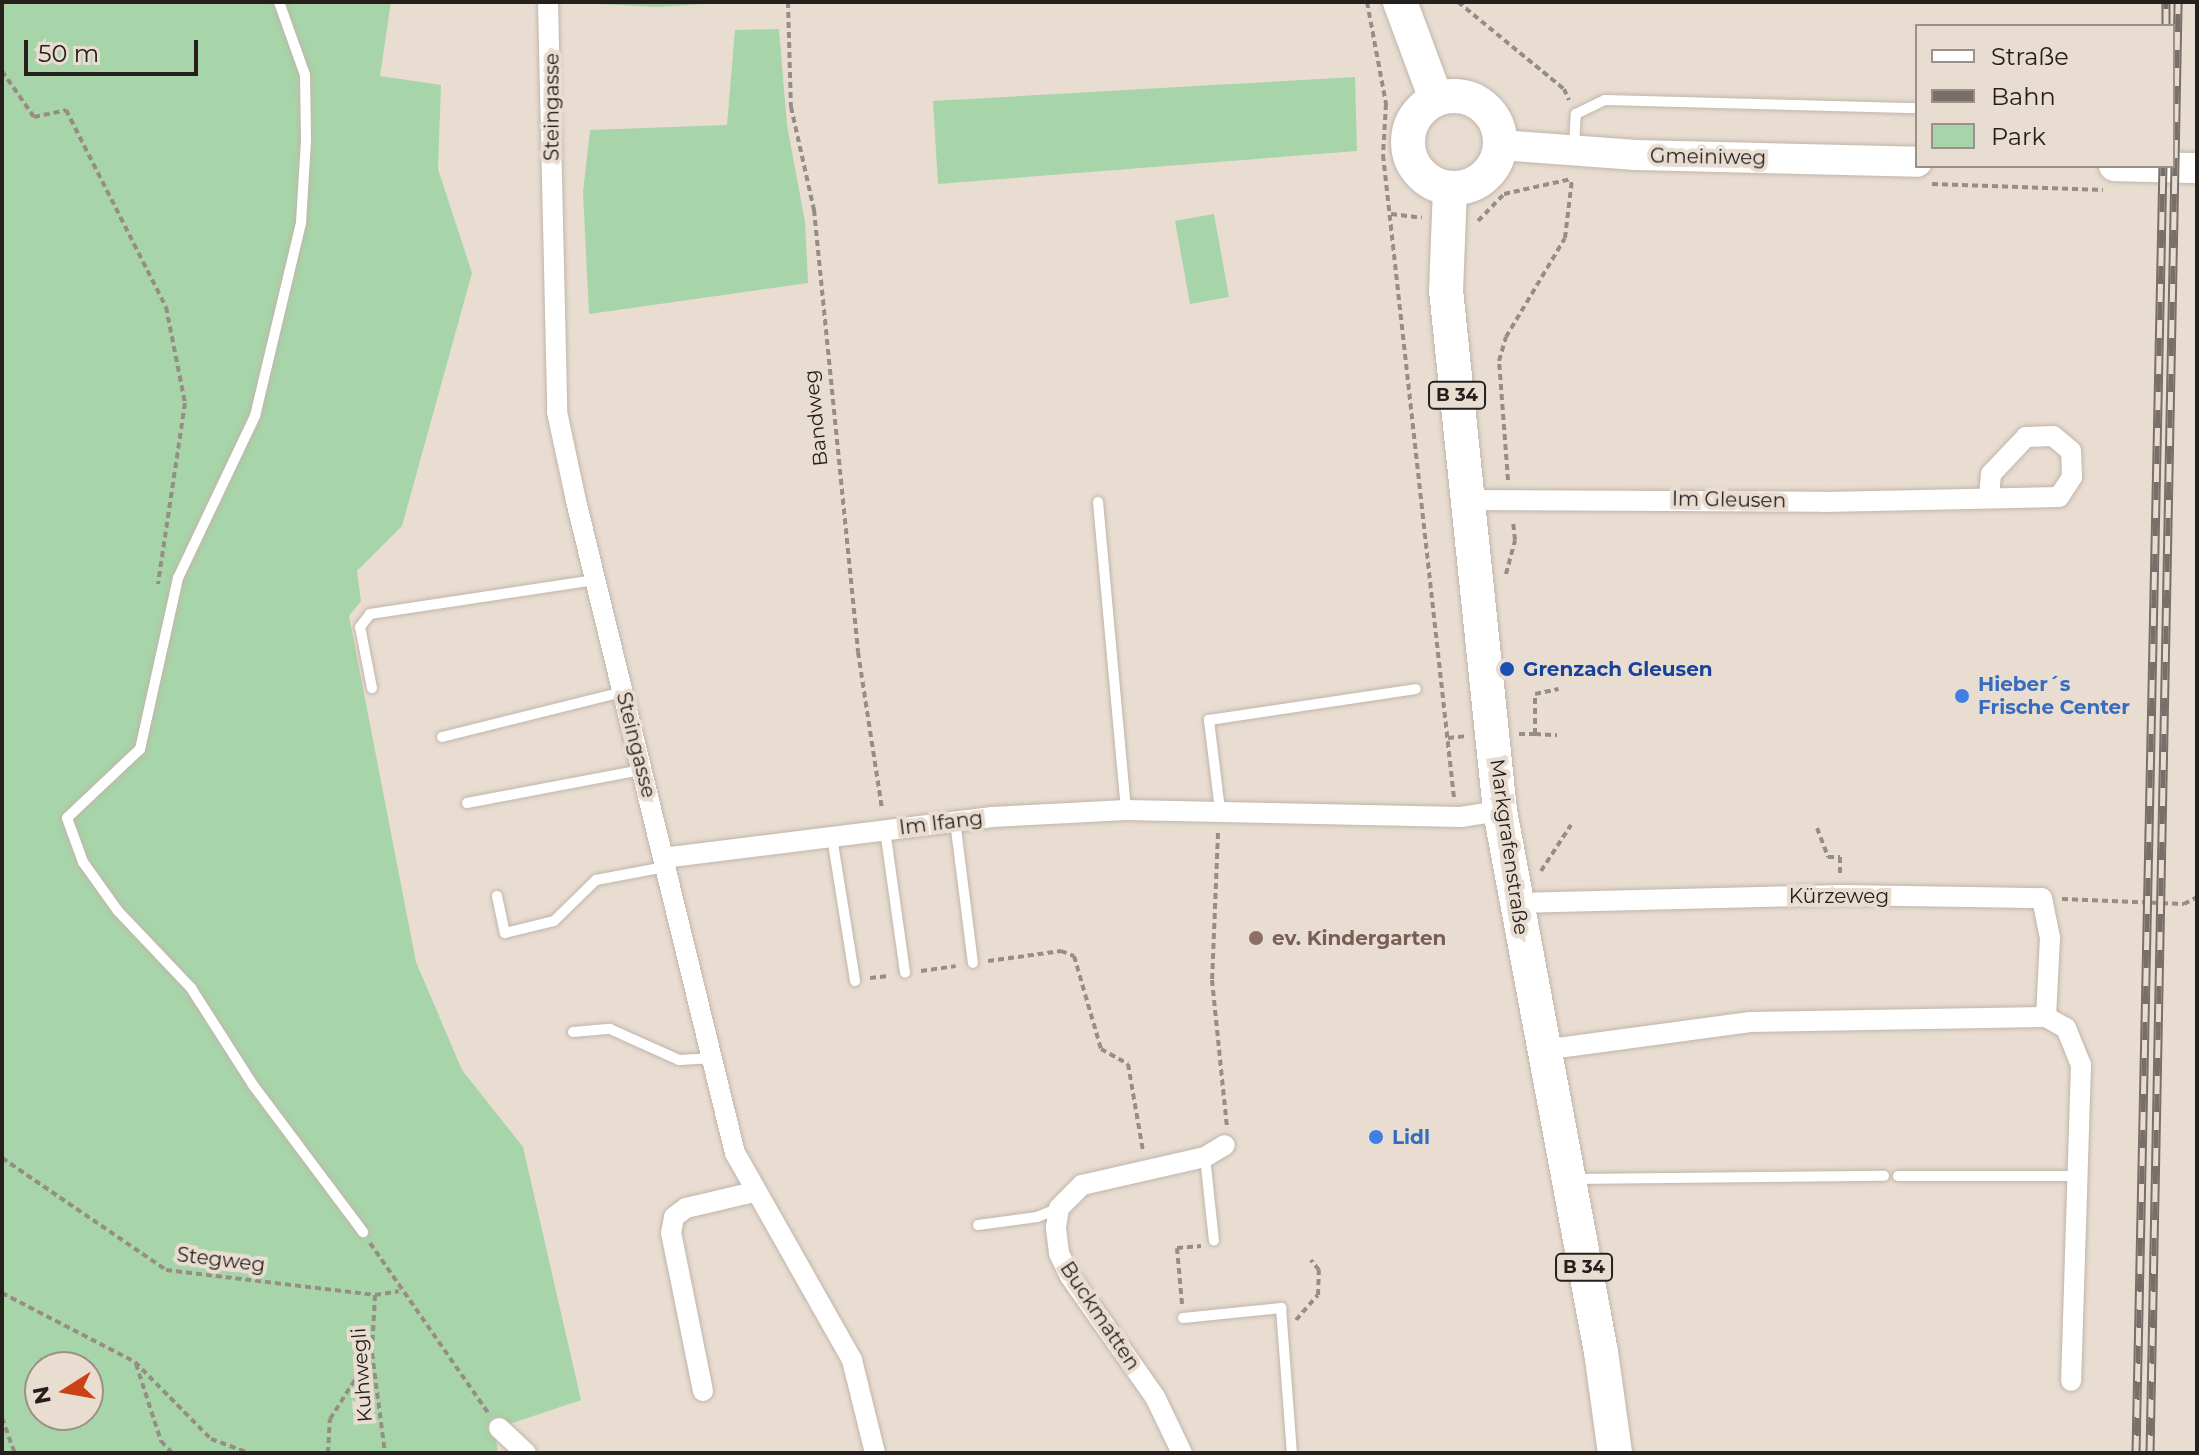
<!DOCTYPE html>
<meta charset="utf-8">
<style>
body{margin:0}
#map{position:relative;width:2199px;height:1455px;overflow:hidden;background:#e9ddd2;font-family:Montserrat,sans-serif}
div>[style]{position:absolute}
.green>*{inset:0;background:#a7d4a9}
.path>*{height:4px;margin-top:-2px;transform-origin:0;background:repeating-linear-gradient(90deg,#968d85 0 6px,transparent 0 10px)}
.roads{filter:drop-shadow(0 0 2px #c1b5aa) drop-shadow(0 0 2px #c1b5aa)}
.lane>*{height:10px;margin:-5px;padding:0 5px;transform-origin:5px;border-radius:5px;background:#fff}
.street>*{height:20px;margin:-10px;padding:0 10px;transform-origin:10px;border-radius:10px;background:#fff}
.secondary>*{height:30px;margin:-15px;padding:0 15px;transform-origin:15px;border-radius:15px;background:#fff}
.primary>*{height:34px;margin:-17px;padding:0 17px;transform-origin:17px;border-radius:17px;background:#fff}
.primary>.ring{margin:-17px;padding:0;box-sizing:content-box;background:none;border:34px solid #fff;border-radius:50%}
.rail>*{height:9px;margin-top:-4.5px;transform-origin:0;background:repeating-linear-gradient(90deg,#e9ddd2 0 18px,#776f68 0 36px);box-sizing:border-box;border-block:2px solid #776f68}
.dots>*{width:22px;height:22px;translate:-50% -50%;box-sizing:border-box;border:4px solid #e9ddd2;border-radius:50%}
span{translate:-50% -50%;white-space:nowrap;text-align:center;line-height:1.15;-webkit-text-stroke:8px #e9ddd2;paint-order:stroke}
.shield-label span{padding:2px 6px;background:#e9ddd2;border:2px solid;border-radius:6px;-webkit-text-stroke-width:0}
.shield-label{font-size:18px;color:#25201c;font-weight:700}
.street-label{font-size:20px;color:#25201c}
.transit-label{font-size:20px;color:#164399;font-weight:700}
.left{translate:0 -50%;text-align:left}
.shop-label{font-size:20px;color:#366cbe;font-weight:700}
.education-label{font-size:20px;color:#785e54;font-weight:700}
.frame{position:absolute;inset:0;border:4px solid #25201c;pointer-events:none}
.legend{position:absolute;left:1915px;top:24px;width:260px;height:144px;box-sizing:border-box;background:#e9ddd2;border:2px solid #9b9189;margin:0;padding:10px 14px;list-style:none;font-size:24px;color:#25201c}
.legend li{display:flex;align-items:center;gap:16px;height:40px}
.legend b{width:40px;border:2px solid #9b9189}
.north{position:absolute;left:24px;top:1351px;width:80px;height:80px;box-sizing:border-box;background:#e9ddd2;border:2px solid #9b9189;border-radius:50%;rotate:259deg;font-size:22px;font-weight:700;line-height:32px;text-align:center;color:#25201c}
.north::after{content:'';display:block;margin:auto;width:28px;height:36px;background:#cb4218;clip-path:polygon(50% 0,100% 100%,50% 72%,0 100%)}
.scale{position:absolute;left:24px;top:40px;width:174px;height:36px;box-sizing:border-box;border:4px solid #25201c;border-top:0;padding-left:10px;font-size:24px;line-height:28px;white-space:nowrap;color:#25201c;-webkit-text-stroke:6px #e9ddd2;paint-order:stroke}
</style>
<div id="map">
<div class="green">
<i style="clip-path:polygon(evenodd,2px 2px,391px 2px,380px 76px,441px 85px,438px 169px,472px 273px,402px 526px,357px 571px,361px 601px,349px 616px,416px 962px,462px 1070px,523px 1147px,581px 1400px,495px 1429px,498px 1453px,2px 1453px,2px 2px,40px 1367px,88px 1367px,88px 1415px,40px 1415px,40px 1367px)"></i>
<i style="clip-path:polygon(558px 2px,735px 2px,657px 7px)"></i>
<i style="clip-path:polygon(779px 29px,787px 125px,805px 222px,808px 283px,589px 314px,583px 192px,590px 130px,727px 125px,735px 30px)"></i>
<i style="clip-path:polygon(1355px 77px,1357px 151px,938px 184px,933px 101px)"></i>
<i style="clip-path:polygon(1214px 214px,1229px 297px,1190px 304px,1175px 221px)"></i>
</div>
<div class="path">
<i style="left:788px;top:2px;width:105px;rotate:88.4deg"></i>
<i style="left:791px;top:107px;width:106px;rotate:77.4deg"></i>
<i style="left:814px;top:210px;width:444px;rotate:84.3deg"></i>
<i style="left:858px;top:652px;width:159px;rotate:81.3deg"></i>
<i style="left:1367px;top:2px;width:104px;rotate:79.4deg"></i>
<i style="left:1386px;top:104px;width:51px;rotate:93.4deg"></i>
<i style="left:1383px;top:155px;width:647px;rotate:83.7deg"></i>
<i style="left:1458px;top:2px;width:137px;rotate:39.4deg"></i>
<i style="left:1564px;top:89px;width:12px;rotate:66deg"></i>
<i style="left:2px;top:71px;width:56px;rotate:55.2deg"></i>
<i style="left:34px;top:117px;width:33px;rotate:-12deg"></i>
<i style="left:66px;top:110px;width:221px;rotate:63.1deg"></i>
<i style="left:166px;top:307px;width:98px;rotate:78.8deg"></i>
<i style="left:185px;top:403px;width:183px;rotate:98.5deg"></i>
<i style="left:1932px;top:184px;width:171px;rotate:2deg"></i>
<i style="left:1391px;top:214px;width:31px;rotate:7deg"></i>
<i style="left:1478px;top:221px;width:37px;rotate:-46deg"></i>
<i style="left:1504px;top:194px;width:69px;rotate:-12.6deg"></i>
<i style="left:1508px;top:480px;width:119px;rotate:-94.3deg"></i>
<i style="left:1499px;top:361px;width:25px;rotate:-74deg"></i>
<i style="left:1506px;top:337px;width:115px;rotate:-59.2deg"></i>
<i style="left:1565px;top:238px;width:59px;rotate:-83.2deg"></i>
<i style="left:1506px;top:574px;width:35px;rotate:-75deg"></i>
<i style="left:1515px;top:540px;width:19px;rotate:-96deg"></i>
<i style="left:1519px;top:734px;width:16px"></i>
<i style="left:1535px;top:734px;width:40px;rotate:-90deg"></i>
<i style="left:1535px;top:694px;width:24px;rotate:-12deg"></i>
<i style="left:1535px;top:734px;width:22px;rotate:3deg"></i>
<i style="left:1448px;top:738px;width:18px;rotate:-6deg"></i>
<i style="left:1817px;top:828px;width:31px;rotate:69deg"></i>
<i style="left:1828px;top:857px;width:12px"></i>
<i style="left:1840px;top:857px;width:16px;rotate:90deg"></i>
<i style="left:1218px;top:833px;width:147px;rotate:92.3deg"></i>
<i style="left:1212px;top:980px;width:148px;rotate:84.2deg"></i>
<i style="left:1541px;top:871px;width:55px;rotate:-56.9deg"></i>
<i style="left:2062px;top:899px;width:122px;rotate:2.3deg"></i>
<i style="left:2184px;top:904px;width:15px;rotate:-28deg"></i>
<i style="left:988px;top:961px;width:74px;rotate:-7.8deg"></i>
<i style="left:1061px;top:951px;width:14px;rotate:21deg"></i>
<i style="left:1074px;top:956px;width:97px;rotate:73.8deg"></i>
<i style="left:1101px;top:1049px;width:31px;rotate:29deg"></i>
<i style="left:1128px;top:1064px;width:88px;rotate:80.2deg"></i>
<i style="left:921px;top:971px;width:35px;rotate:-8deg"></i>
<i style="left:870px;top:978px;width:19px;rotate:-6deg"></i>
<i style="left:2px;top:1158px;width:199px;rotate:34.3deg"></i>
<i style="left:166px;top:1270px;width:210px;rotate:6.8deg"></i>
<i style="left:375px;top:1295px;width:24px;rotate:-9deg"></i>
<i style="left:370px;top:1243px;width:207px;rotate:55.2deg"></i>
<i style="left:2px;top:1293px;width:150px;rotate:27.4deg"></i>
<i style="left:135px;top:1362px;width:108px;rotate:45.4deg"></i>
<i style="left:211px;top:1439px;width:40px;rotate:20.2deg"></i>
<i style="left:375px;top:1295px;width:58px;rotate:93deg"></i>
<i style="left:372px;top:1353px;width:101px;rotate:82.6deg"></i>
<i style="left:1182px;top:1304px;width:56px;rotate:-95.1deg"></i>
<i style="left:1177px;top:1248px;width:24px;rotate:-5deg"></i>
<i style="left:1296px;top:1320px;width:33px;rotate:-49deg"></i>
<i style="left:1318px;top:1295px;width:25px;rotate:-88deg"></i>
<i style="left:1319px;top:1270px;width:13px;rotate:-129deg"></i>
<i style="left:136px;top:1364px;width:81px;rotate:72deg"></i>
<i style="left:161px;top:1441px;width:16px;rotate:47deg"></i>
<i style="left:2px;top:1418px;width:37px;rotate:70deg"></i>
<i style="left:328px;top:1453px;width:34px;rotate:-87deg"></i>
<i style="left:330px;top:1419px;width:78px;rotate:-57.5deg"></i>
</div>
<div class="roads">
<div class="lane">
<i style="left:279px;top:2px;width:77px;rotate:70.4deg"></i>
<i style="left:305px;top:75px;width:66px;rotate:89.1deg"></i>
<i style="left:306px;top:141px;width:82px;rotate:93.5deg"></i>
<i style="left:301px;top:223px;width:198px;rotate:103.4deg"></i>
<i style="left:255px;top:416px;width:179px;rotate:115.4deg"></i>
<i style="left:178px;top:578px;width:175px;rotate:102.5deg"></i>
<i style="left:140px;top:749px;width:100px;rotate:136.6deg"></i>
<i style="left:67px;top:818px;width:47px;rotate:70deg"></i>
<i style="left:83px;top:862px;width:60px;rotate:54.5deg"></i>
<i style="left:118px;top:911px;width:106px;rotate:46.5deg"></i>
<i style="left:191px;top:988px;width:115px;rotate:57.4deg"></i>
<i style="left:253px;top:1085px;width:184px;rotate:53.2deg"></i>
<i style="left:1574px;top:147px;width:33px;rotate:-87deg"></i>
<i style="left:1576px;top:114px;width:32px;rotate:-26deg"></i>
<i style="left:1605px;top:100px;width:312px;rotate:1.5deg"></i>
<i style="left:1098px;top:502px;width:309px;rotate:84.8deg"></i>
<i style="left:372px;top:688px;width:62px;rotate:-101.1deg"></i>
<i style="left:360px;top:627px;width:16px;rotate:-52deg"></i>
<i style="left:370px;top:614px;width:229px;rotate:-8.6deg"></i>
<i style="left:442px;top:737px;width:187px;rotate:-14deg"></i>
<i style="left:467px;top:803px;width:178px;rotate:-10.7deg"></i>
<i style="left:1220px;top:810px;width:91px;rotate:-97deg"></i>
<i style="left:1209px;top:720px;width:209px;rotate:-8.5deg"></i>
<i style="left:955px;top:821px;width:143px;rotate:82.8deg"></i>
<i style="left:885px;top:830px;width:144px;rotate:82deg"></i>
<i style="left:832px;top:837px;width:146px;rotate:80.9deg"></i>
<i style="left:497px;top:896px;width:38px;rotate:78deg"></i>
<i style="left:505px;top:933px;width:50px;rotate:-13.8deg"></i>
<i style="left:554px;top:921px;width:59px;rotate:-44.3deg"></i>
<i style="left:596px;top:880px;width:70px;rotate:-10.7deg"></i>
<i style="left:573px;top:1032px;width:37px;rotate:-5deg"></i>
<i style="left:610px;top:1029px;width:76px;rotate:24.2deg"></i>
<i style="left:679px;top:1060px;width:33px;rotate:-3deg"></i>
<i style="left:1205px;top:1157px;width:84px;rotate:83.9deg"></i>
<i style="left:1898px;top:1176px;width:181px"></i>
<i style="left:1574px;top:1179px;width:310px;rotate:-0.6deg"></i>
<i style="left:978px;top:1225px;width:60px;rotate:-7.7deg"></i>
<i style="left:1037px;top:1217px;width:24px;rotate:-22deg"></i>
<i style="left:1183px;top:1318px;width:99px;rotate:-5.8deg"></i>
<i style="left:1281px;top:1308px;width:145px;rotate:85.7deg"></i>
</div>
<div class="street">
<i style="left:548px;top:2px;width:410px;rotate:88.7deg"></i>
<i style="left:557px;top:412px;width:91px;rotate:77.9deg"></i>
<i style="left:576px;top:501px;width:671px;rotate:76.3deg"></i>
<i style="left:735px;top:1153px;width:238px;rotate:60.5deg"></i>
<i style="left:852px;top:1360px;width:96px;rotate:76.1deg"></i>
<i style="left:1469px;top:500px;width:355px;rotate:0.3deg"></i>
<i style="left:1824px;top:502px;width:235px;rotate:-1.2deg"></i>
<i style="left:2059px;top:497px;width:24px;rotate:-57deg"></i>
<i style="left:2072px;top:477px;width:26px;rotate:-92deg"></i>
<i style="left:2071px;top:451px;width:23px;rotate:-140deg"></i>
<i style="left:2053px;top:436px;width:27px;rotate:178deg"></i>
<i style="left:2026px;top:437px;width:51px;rotate:133.4deg"></i>
<i style="left:1991px;top:474px;width:24px;rotate:95deg"></i>
<i style="left:663px;top:858px;width:332px;rotate:-7.1deg"></i>
<i style="left:992px;top:817px;width:134px;rotate:-3deg"></i>
<i style="left:1126px;top:810px;width:335px;rotate:1.2deg"></i>
<i style="left:1461px;top:817px;width:39px;rotate:-9deg"></i>
<i style="left:1515px;top:903px;width:326px;rotate:-1.4deg"></i>
<i style="left:1841px;top:895px;width:201px;rotate:0.9deg"></i>
<i style="left:2042px;top:898px;width:41px;rotate:78.7deg"></i>
<i style="left:2050px;top:938px;width:79px;rotate:92.9deg"></i>
<i style="left:1543px;top:1050px;width:209px;rotate:-7.7deg"></i>
<i style="left:1750px;top:1022px;width:296px;rotate:-1deg"></i>
<i style="left:2046px;top:1017px;width:23px;rotate:29deg"></i>
<i style="left:2066px;top:1028px;width:40px;rotate:68deg"></i>
<i style="left:2081px;top:1065px;width:316px;rotate:91.8deg"></i>
<i style="left:703px;top:1391px;width:161px;rotate:-101.4deg"></i>
<i style="left:671px;top:1233px;width:16px;rotate:-79deg"></i>
<i style="left:674px;top:1217px;width:15px;rotate:-37deg"></i>
<i style="left:686px;top:1208px;width:70px;rotate:-13.2deg"></i>
<i style="left:499px;top:1428px;width:37px;rotate:43deg"></i>
<i style="left:1182px;top:1453px;width:62px;rotate:-115.7deg"></i>
<i style="left:1155px;top:1397px;width:148px;rotate:-125.1deg"></i>
<i style="left:1070px;top:1276px;width:25px;rotate:-116deg"></i>
<i style="left:1059px;top:1253px;width:26px;rotate:-97deg"></i>
<i style="left:1056px;top:1227px;width:19px;rotate:-81deg"></i>
<i style="left:1059px;top:1208px;width:33px;rotate:-45deg"></i>
<i style="left:1082px;top:1185px;width:126px;rotate:-12.8deg"></i>
<i style="left:1205px;top:1157px;width:23px;rotate:-31deg"></i>
</div>
<div class="secondary">
<i style="left:1500px;top:145px;width:136px;rotate:4.2deg"></i>
<i style="left:1636px;top:155px;width:281px;rotate:1.4deg"></i>
<i style="left:2114px;top:166px;width:83px;rotate:1.4deg"></i>
</div>
<div class="primary">
<i style="left:1400px;top:2px;width:103px;rotate:69.6deg"></i>
<i class="ring" style="left:1408px;top:96px;width:58px;height:58px"></i>
<i style="left:1450px;top:188px;width:102px;rotate:92.2deg"></i>
<i style="left:1446px;top:290px;width:524px;rotate:84.08deg"></i>
<i style="left:1500px;top:811px;width:550px;rotate:79.43deg"></i>
<i style="left:1601px;top:1352px;width:102px;rotate:82.1deg"></i>
</div>
</div>
<div class="rail">
<i style="left:2166px;top:26px;width:24px;rotate:-90deg"></i>
<i style="left:2136px;top:1453px;width:1287px;rotate:-88.8deg"></i>
<i style="left:2150px;top:1453px;width:1451px;rotate:-88.89deg"></i>
</div>
<div class="dots">
<i style="left:1507px;top:669px;background:#1a4fb4"></i>
<i style="left:1962px;top:696px;background:#3f7fe0"></i>
<i style="left:1256px;top:938px;background:#8d6e63"></i>
<i style="left:1376px;top:1137px;background:#3f7fe0"></i>
</div>
<div class="shield-label">
<span style="left:1457px;top:395px">B 34</span>
<span style="left:1584px;top:1267px">B 34</span>
</div>
<div class="street-label">
<span style="left:552px;top:107px;rotate:-90deg">Steingasse</span>
<span style="left:1708px;top:157px;rotate:1deg">Gmeiniweg</span>
<span style="left:816px;top:418px;rotate:-96deg">Bandweg</span>
<span style="left:1729px;top:500px;rotate:1deg">Im Gleusen</span>
<span style="left:636px;top:745px;rotate:76deg">Steingasse</span>
<span style="left:941px;top:823px;rotate:-7deg">Im Ifang</span>
<span style="left:1509px;top:847px;rotate:82deg">Markgrafenstraße</span>
<span style="left:1839px;top:896px">Kürzeweg</span>
<span style="left:221px;top:1260px;rotate:7deg">Stegweg</span>
<span style="left:1100px;top:1316px;rotate:56deg">Buckmatten</span>
<span style="left:362px;top:1375px;rotate:-94deg">Kuhwegli</span>
</div>
<div class="transit-label">
<span class="left" style="left:1523px;top:669px">Grenzach Gleusen</span>
</div>
<div class="shop-label">
<span class="left" style="left:1978px;top:696px">Hieber´s<br>Frische Center</span>
<span class="left" style="left:1392px;top:1137px">Lidl</span>
</div>
<div class="education-label">
<span class="left" style="left:1272px;top:938px">ev. Kindergarten</span>
</div>
<div class="frame"></div>
<ul class="legend">
<li><b style="height:10px;background:#fff"></b>Straße</li>
<li><b style="height:10px;background:#776f68"></b>Bahn</li>
<li><b style="height:22px;background:#a7d4a9"></b>Park</li>
</ul>
<div class="north">N</div>
<div class="scale">50 m</div>
</div>
